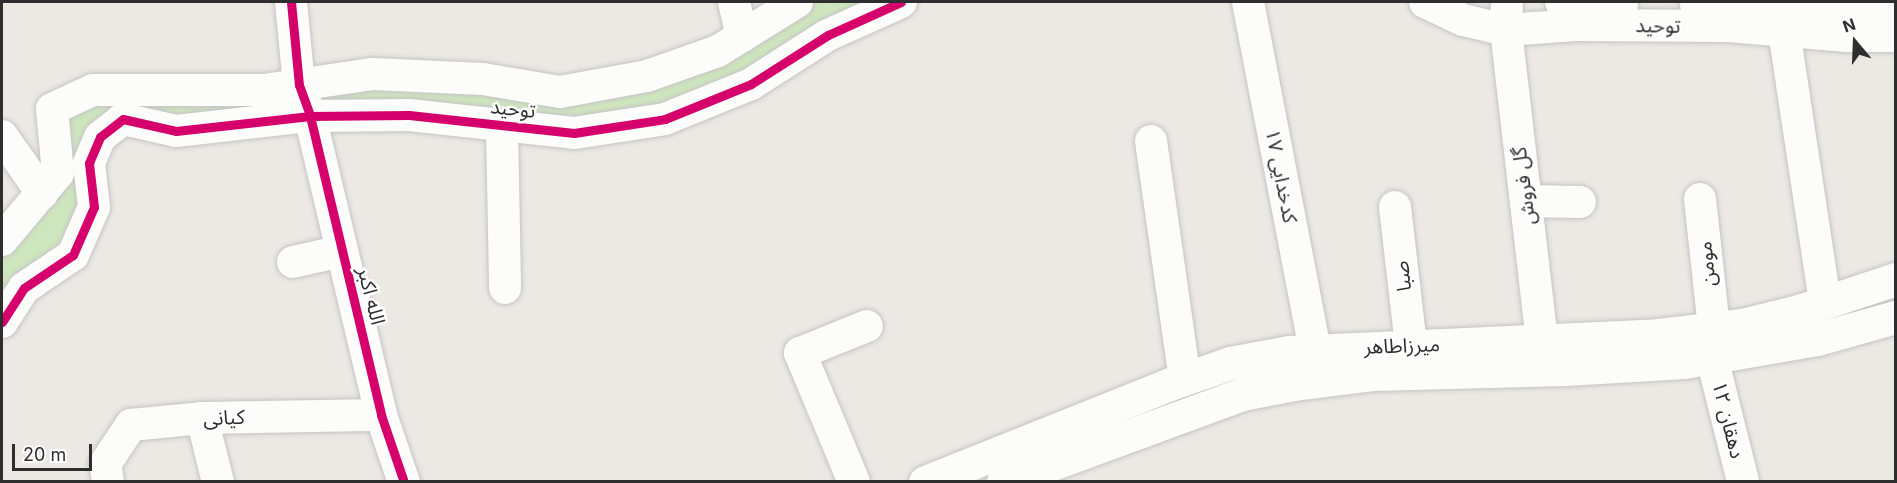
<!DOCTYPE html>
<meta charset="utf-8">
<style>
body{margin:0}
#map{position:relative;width:1897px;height:483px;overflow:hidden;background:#ece8e4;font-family:Inter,"Noto Sans Arabic",sans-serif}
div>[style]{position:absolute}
.green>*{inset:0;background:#cee6be}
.roads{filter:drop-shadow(0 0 2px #c5c4c5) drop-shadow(0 0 2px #c5c4c5)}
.minor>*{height:32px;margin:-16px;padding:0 16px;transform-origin:16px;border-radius:16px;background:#fcfcfb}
.secondary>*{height:33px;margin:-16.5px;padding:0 16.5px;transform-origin:16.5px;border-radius:16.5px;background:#fcfcfb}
.cycleway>*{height:9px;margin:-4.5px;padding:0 4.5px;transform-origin:4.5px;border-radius:4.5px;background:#d6006c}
span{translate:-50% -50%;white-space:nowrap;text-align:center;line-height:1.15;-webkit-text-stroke:5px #fff;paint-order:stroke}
.street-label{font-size:20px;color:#2e2e2e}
.frame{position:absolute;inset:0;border:3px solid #2e2e2e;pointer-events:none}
.north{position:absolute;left:1825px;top:12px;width:60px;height:60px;-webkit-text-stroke:4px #fff;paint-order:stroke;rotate:341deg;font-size:16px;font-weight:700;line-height:24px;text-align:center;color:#2e2e2e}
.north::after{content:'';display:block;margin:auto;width:21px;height:27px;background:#2e2e2e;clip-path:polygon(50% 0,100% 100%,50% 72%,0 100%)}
.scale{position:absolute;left:12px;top:444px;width:80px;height:27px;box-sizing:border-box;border:3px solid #2e2e2e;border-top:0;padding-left:8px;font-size:18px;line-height:21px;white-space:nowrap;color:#2e2e2e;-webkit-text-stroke:4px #fff;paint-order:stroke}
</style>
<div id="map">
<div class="green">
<i style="clip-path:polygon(808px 2px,892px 2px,748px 81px,572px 130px,175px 126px,125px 116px,89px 144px,91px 207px,68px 254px,2px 314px,2px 244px,42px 200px,62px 110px,95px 99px,358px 80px,557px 94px)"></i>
</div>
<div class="roads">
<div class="minor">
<i style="left:291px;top:2px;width:83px;rotate:84.5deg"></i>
<i style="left:299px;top:85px;width:33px;rotate:70deg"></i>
<i style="left:310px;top:116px;width:307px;rotate:76.6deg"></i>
<i style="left:381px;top:415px;width:71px;rotate:71.1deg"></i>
<i style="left:734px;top:2px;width:35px;rotate:77deg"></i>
<i style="left:1248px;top:2px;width:354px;rotate:79.1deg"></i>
<i style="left:1425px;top:2px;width:42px;rotate:25.3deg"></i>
<i style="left:1463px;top:20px;width:44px;rotate:13.1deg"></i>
<i style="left:1506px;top:30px;width:70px;rotate:-4.1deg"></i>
<i style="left:1576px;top:25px;width:152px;rotate:0.4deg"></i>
<i style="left:1728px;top:26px;width:119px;rotate:4.8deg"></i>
<i style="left:1847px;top:36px;width:49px"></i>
<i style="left:1507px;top:2px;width:28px;rotate:92deg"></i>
<i style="left:1506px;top:30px;width:314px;rotate:83.4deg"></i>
<i style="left:1561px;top:2px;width:61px;rotate:2.8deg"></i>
<i style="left:1696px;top:4px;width:62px;rotate:0.9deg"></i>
<i style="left:1758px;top:5px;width:113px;rotate:4.6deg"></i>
<i style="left:1871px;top:14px;width:25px;rotate:-7deg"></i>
<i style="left:1787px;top:10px;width:21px;rotate:98deg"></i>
<i style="left:1784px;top:31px;width:275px;rotate:81.4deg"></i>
<i style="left:502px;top:127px;width:161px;rotate:88.9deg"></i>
<i style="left:2px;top:136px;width:70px;rotate:54.9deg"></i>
<i style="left:1151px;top:141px;width:240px;rotate:81.9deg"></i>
<i style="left:1700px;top:199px;width:130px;rotate:83.8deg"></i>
<i style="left:1526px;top:201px;width:54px;rotate:1.1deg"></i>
<i style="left:1395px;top:207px;width:140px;rotate:83.4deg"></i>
<i style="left:2px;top:240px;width:87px;rotate:-50.1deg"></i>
<i style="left:58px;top:173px;width:64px;rotate:-95.4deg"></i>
<i style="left:52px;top:109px;width:45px;rotate:-24.9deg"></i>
<i style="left:93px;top:90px;width:171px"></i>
<i style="left:264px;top:90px;width:110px;rotate:-8.4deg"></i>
<i style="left:373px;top:74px;width:110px;rotate:2.6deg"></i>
<i style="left:483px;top:79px;width:78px;rotate:9.6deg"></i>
<i style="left:560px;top:92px;width:88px;rotate:-10.4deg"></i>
<i style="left:647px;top:76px;width:75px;rotate:-19.4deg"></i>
<i style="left:718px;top:51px;width:93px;rotate:-31.8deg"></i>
<i style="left:293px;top:262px;width:50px;rotate:-12.7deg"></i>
<i style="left:2px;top:322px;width:40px;rotate:-57.1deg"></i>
<i style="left:24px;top:288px;width:59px;rotate:-34deg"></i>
<i style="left:73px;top:255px;width:52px;rotate:-66.4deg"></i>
<i style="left:94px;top:207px;width:44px;rotate:-96.5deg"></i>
<i style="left:89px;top:163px;width:28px;rotate:-67deg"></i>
<i style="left:100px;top:137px;width:29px;rotate:-38deg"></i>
<i style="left:123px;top:119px;width:54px;rotate:12.8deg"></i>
<i style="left:176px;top:131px;width:135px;rotate:-6.4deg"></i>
<i style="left:310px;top:116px;width:99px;rotate:-0.6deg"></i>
<i style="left:409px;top:115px;width:166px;rotate:6.2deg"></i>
<i style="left:574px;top:133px;width:92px;rotate:-8.7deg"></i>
<i style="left:665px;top:119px;width:93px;rotate:-22.1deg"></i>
<i style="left:751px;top:84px;width:91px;rotate:-32.5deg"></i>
<i style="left:828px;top:35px;width:80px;rotate:-24.3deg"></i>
<i style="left:1712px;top:358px;width:127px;rotate:75.9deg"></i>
<i style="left:202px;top:418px;width:66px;rotate:76deg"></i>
<i style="left:108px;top:482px;width:18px;rotate:-99deg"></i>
<i style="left:105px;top:464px;width:47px;rotate:-56.3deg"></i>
<i style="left:131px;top:425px;width:71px;rotate:-5.6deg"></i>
<i style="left:202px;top:418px;width:179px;rotate:-1deg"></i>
<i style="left:854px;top:482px;width:140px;rotate:-112.7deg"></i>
<i style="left:800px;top:353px;width:72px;rotate:-21.9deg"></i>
</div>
<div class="secondary">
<i style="left:925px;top:482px;width:264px;rotate:-21.8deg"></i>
<i style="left:1170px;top:384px;width:64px;rotate:-19.3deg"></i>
<i style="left:1230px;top:363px;width:60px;rotate:-10.6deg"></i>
<i style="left:1289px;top:352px;width:370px;rotate:-2.6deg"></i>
<i style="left:1659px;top:335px;width:84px;rotate:-6.9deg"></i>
<i style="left:1742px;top:325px;width:62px;rotate:-14deg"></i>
<i style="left:1802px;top:310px;width:99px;rotate:-18.3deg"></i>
<i style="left:1003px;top:482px;width:255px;rotate:-20.2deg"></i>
<i style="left:1242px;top:394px;width:53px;rotate:-10.9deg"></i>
<i style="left:1294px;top:384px;width:80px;rotate:-7.2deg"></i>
<i style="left:1373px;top:374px;width:193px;rotate:-1.5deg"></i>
<i style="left:1566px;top:369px;width:118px;rotate:-3.4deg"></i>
<i style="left:1684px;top:362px;width:135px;rotate:-9.8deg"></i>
<i style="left:1817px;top:339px;width:82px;rotate:-15.6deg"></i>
</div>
</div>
<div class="cycleway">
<i style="left:291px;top:2px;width:83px;rotate:84.5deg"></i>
<i style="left:299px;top:85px;width:33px;rotate:70deg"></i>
<i style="left:310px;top:116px;width:307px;rotate:76.6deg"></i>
<i style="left:381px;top:415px;width:71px;rotate:71.1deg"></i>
<i style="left:2px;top:322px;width:40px;rotate:-57.1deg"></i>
<i style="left:24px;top:288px;width:59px;rotate:-34deg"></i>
<i style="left:73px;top:255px;width:52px;rotate:-66.4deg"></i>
<i style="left:94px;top:207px;width:44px;rotate:-96.5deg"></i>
<i style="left:89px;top:163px;width:28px;rotate:-67deg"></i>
<i style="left:100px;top:137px;width:29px;rotate:-38deg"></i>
<i style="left:123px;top:119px;width:54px;rotate:12.8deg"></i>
<i style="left:176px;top:131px;width:135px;rotate:-6.4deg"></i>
<i style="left:310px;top:116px;width:99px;rotate:-0.6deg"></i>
<i style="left:409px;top:115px;width:166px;rotate:6.2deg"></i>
<i style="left:574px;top:133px;width:92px;rotate:-8.7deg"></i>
<i style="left:665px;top:119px;width:93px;rotate:-22.1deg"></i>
<i style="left:751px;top:84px;width:91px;rotate:-32.5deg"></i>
<i style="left:828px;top:35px;width:80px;rotate:-24.3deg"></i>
</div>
<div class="street-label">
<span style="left:1658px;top:26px;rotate:1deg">توحید</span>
<span style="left:513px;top:109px;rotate:6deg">توحید</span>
<span style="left:1281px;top:176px;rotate:79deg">کدخدایی ۱۷</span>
<span style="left:1524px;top:186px;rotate:-97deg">گل فروش</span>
<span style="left:1707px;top:264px;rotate:-96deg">مومن</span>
<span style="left:1403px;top:276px;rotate:-97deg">صبا</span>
<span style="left:371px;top:296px;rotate:76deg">الله اکبر</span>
<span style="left:1402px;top:346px;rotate:-2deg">میرزاطاهر</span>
<span style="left:224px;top:418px;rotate:-2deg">کیانی</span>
<span style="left:1728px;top:420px;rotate:76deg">دهقان ۱۲</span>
</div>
<div class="frame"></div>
<div class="north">N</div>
<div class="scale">20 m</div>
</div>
